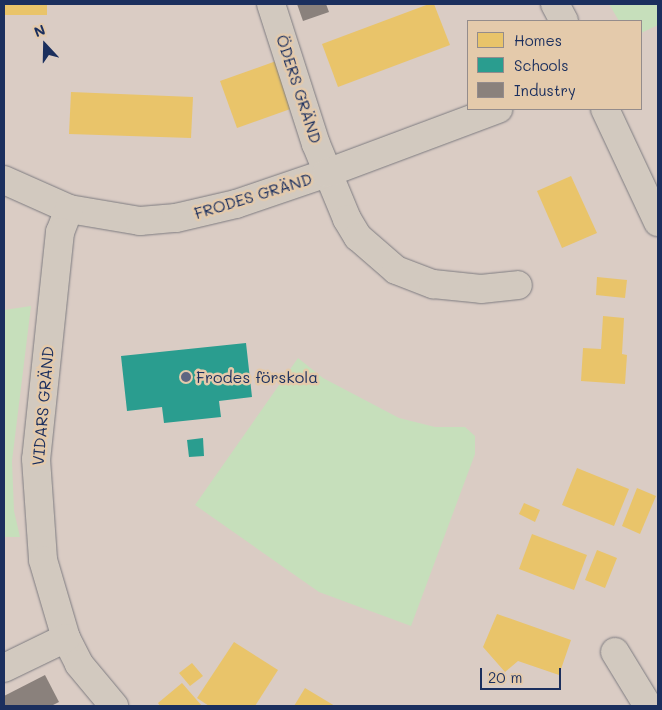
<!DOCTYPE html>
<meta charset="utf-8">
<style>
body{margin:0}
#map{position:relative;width:662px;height:710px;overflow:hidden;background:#daccc4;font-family:Mali,sans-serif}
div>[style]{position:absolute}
.green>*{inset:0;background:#c6dfbb}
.homes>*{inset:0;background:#e9c46a}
.schools>*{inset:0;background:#2a9d8f}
.industry>*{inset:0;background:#8a817c}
.roads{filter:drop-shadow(0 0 1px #7d7b80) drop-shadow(0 0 1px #7d7b80)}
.minor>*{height:28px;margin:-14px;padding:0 14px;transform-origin:14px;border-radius:14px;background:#d2c9bf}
.dots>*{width:14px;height:14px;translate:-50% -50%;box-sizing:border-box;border:2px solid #e4caab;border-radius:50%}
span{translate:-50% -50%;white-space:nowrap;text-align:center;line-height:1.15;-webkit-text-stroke:5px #e4caab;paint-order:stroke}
.street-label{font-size:16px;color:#1b2f5e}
.poi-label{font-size:16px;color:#1b2f5e}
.left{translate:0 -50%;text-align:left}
.frame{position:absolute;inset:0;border:5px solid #1b2f5e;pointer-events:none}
.legend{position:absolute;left:467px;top:20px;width:175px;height:90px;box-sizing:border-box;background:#e4caab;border:1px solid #948c8c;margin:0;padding:6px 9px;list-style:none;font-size:15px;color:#1b2f5e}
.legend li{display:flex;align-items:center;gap:10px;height:25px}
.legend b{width:25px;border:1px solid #948c8c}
.north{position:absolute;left:20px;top:20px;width:50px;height:50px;-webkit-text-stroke:4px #e4caab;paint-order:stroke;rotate:339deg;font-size:14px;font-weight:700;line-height:20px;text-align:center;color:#1b2f5e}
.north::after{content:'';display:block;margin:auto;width:18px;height:22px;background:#1b2f5e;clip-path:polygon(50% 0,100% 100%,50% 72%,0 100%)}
.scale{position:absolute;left:480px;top:668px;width:81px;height:22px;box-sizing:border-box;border:2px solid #1b2f5e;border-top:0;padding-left:6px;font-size:15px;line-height:18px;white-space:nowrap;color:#1b2f5e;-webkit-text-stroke:4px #e4caab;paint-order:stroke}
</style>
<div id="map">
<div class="green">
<i style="clip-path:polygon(609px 4px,658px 4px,658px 25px,641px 33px,641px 21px,619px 21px)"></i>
<i style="clip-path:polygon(31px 306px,12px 461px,14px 511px,20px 537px,5px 537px,4px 310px)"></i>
<i style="clip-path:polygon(298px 358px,323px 378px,399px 418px,435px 427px,465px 427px,475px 436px,475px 454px,411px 626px,319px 592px,195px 505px)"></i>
</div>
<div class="homes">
<i style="clip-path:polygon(4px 4px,47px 4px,47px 15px,4px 15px)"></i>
<i style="clip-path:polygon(429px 4px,434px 4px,450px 45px,338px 87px,322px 44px)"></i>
<i style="clip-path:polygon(279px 60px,296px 107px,237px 128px,220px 81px)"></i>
<i style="clip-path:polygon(71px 92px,193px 97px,191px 138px,69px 134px)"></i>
<i style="clip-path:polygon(571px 176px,597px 233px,562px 248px,537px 191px)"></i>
<i style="clip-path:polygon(597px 277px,627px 280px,625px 298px,596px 295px)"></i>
<i style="clip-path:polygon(603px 316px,624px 318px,622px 354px,627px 355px,625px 384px,581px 381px,583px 348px,601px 349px)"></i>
<i style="clip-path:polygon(577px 468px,629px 489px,614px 526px,562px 505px)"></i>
<i style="clip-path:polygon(637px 488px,656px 496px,640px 534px,622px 526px)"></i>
<i style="clip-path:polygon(524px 503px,540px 510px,535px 522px,519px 514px)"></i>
<i style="clip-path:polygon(532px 534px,587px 555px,574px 590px,519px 569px)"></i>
<i style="clip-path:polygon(597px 550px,617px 558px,605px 588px,585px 580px)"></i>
<i style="clip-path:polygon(497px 614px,571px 640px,559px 675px,518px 661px,505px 672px,483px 647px)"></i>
<i style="clip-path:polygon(234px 642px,278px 670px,255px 706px,209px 706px,197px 698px)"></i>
<i style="clip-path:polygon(192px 663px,203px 676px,190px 686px,179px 673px)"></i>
<i style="clip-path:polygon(182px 683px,202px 706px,160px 706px,158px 703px)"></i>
<i style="clip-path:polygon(305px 688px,335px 706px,294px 706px)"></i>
</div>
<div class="schools">
<i style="clip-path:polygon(246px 343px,252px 397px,219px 401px,221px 417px,164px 423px,162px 407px,127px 411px,121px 356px)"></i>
<i style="clip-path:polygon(203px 438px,204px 456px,189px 457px,187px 440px)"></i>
</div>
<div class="industry">
<i style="clip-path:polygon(297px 4px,326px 4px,329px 12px,303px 21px)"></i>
<i style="clip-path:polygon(45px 675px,59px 702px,51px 706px,4px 706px,4px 696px)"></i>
</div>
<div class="roads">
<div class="minor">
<i style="left:271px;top:4px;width:147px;rotate:72.2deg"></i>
<i style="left:316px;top:144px;width:81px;rotate:67.5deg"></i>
<i style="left:347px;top:219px;width:21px;rotate:59deg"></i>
<i style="left:358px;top:237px;width:50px;rotate:41deg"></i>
<i style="left:396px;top:270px;width:40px;rotate:21deg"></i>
<i style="left:433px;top:284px;width:48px;rotate:5.9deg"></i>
<i style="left:481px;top:289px;width:37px;rotate:-6deg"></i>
<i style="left:555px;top:4px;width:19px;rotate:62deg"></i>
<i style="left:605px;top:109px;width:125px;rotate:64.9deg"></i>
<i style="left:4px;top:180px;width:71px;rotate:24deg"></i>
<i style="left:69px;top:209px;width:72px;rotate:9.6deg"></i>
<i style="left:140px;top:221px;width:36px;rotate:-5deg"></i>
<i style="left:176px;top:218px;width:62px;rotate:-13.1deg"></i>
<i style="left:236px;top:204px;width:96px;rotate:-18.8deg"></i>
<i style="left:327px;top:173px;width:183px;rotate:-20.5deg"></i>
<i style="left:69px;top:209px;width:25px;rotate:111deg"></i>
<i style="left:60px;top:232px;width:228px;rotate:96deg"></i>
<i style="left:36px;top:459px;width:101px;rotate:86deg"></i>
<i style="left:43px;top:560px;width:81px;rotate:73.6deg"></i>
<i style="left:66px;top:638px;width:29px;rotate:63deg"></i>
<i style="left:79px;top:664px;width:55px;rotate:50.2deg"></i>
<i style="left:615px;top:652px;width:63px;rotate:58.6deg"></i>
<i style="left:4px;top:668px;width:69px;rotate:-25.8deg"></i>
</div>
</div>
<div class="dots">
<i style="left:186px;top:377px;background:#5e6682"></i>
</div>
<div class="street-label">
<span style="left:299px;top:89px;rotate:72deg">ÖDERS GRÄND</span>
<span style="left:253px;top:196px;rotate:-17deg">FRODES GRÄND</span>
<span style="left:43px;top:406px;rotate:-85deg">VIDARS GRÄND</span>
</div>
<div class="poi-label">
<span class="left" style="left:196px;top:377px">Frodes förskola</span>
</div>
<div class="frame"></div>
<ul class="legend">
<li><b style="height:14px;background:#e9c46a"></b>Homes</li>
<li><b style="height:14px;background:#2a9d8f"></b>Schools</li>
<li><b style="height:14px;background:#8a817c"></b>Industry</li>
</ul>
<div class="north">N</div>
<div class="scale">20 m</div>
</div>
